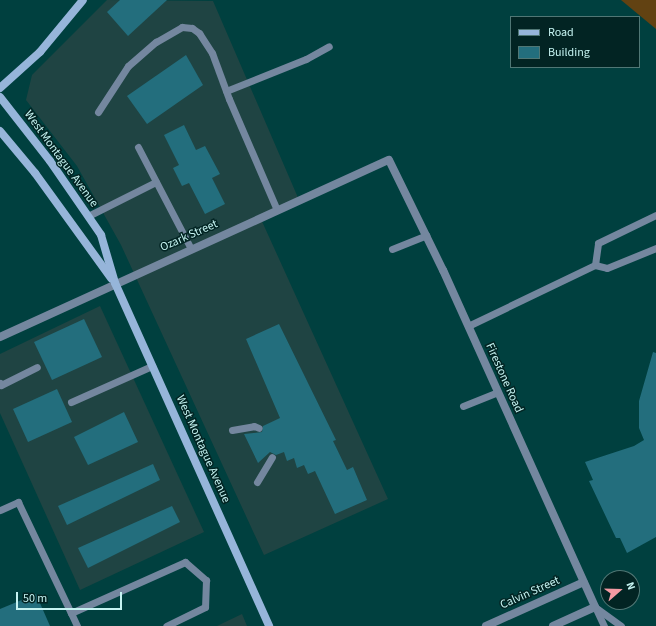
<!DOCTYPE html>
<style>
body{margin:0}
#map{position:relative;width:656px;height:626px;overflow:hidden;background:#00403f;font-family:"Source Sans 3",sans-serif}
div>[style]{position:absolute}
.built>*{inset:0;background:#1f4443}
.green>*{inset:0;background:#624212}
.building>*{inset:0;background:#236e7d}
.service>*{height:7px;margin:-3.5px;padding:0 3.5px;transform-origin:3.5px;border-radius:3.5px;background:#74879f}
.minor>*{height:8px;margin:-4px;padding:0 4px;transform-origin:4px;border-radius:4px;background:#74879f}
.secondary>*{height:8px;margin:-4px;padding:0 4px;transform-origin:4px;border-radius:4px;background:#96b5da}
span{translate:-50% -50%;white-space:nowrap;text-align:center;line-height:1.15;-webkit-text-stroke:3px #022423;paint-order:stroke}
.street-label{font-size:12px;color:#c5f3f1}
.legend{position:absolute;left:510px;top:16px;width:130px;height:52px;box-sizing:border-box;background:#022423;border:1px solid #507775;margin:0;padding:5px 7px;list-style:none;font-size:12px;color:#c5f3f1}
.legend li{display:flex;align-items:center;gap:8px;height:20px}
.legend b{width:20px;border:1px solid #507775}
.north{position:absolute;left:600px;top:570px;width:40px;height:40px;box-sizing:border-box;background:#022423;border:1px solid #507775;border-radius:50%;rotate:70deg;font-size:11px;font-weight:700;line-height:16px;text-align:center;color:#c5f3f1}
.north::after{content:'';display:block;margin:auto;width:14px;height:18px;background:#f49aa3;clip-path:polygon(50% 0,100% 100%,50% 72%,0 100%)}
.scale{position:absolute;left:16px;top:592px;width:106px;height:18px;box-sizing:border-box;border:2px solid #c5f3f1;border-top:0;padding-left:5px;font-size:12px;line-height:14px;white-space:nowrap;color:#c5f3f1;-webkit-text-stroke:3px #022423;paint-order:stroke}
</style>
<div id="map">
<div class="built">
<i style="clip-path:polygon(107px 0,213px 1px,299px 200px,260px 217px,388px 499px,264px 555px,121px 245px,77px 166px,26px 100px,32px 75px)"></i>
<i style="clip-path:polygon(100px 306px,204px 532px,80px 590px,0 413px,0 354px)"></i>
<i style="clip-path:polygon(242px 614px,247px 626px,217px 626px)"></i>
</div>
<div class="green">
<i style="clip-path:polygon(621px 0,656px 0,656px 29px)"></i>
</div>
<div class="building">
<i style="clip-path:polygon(120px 0,167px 0,128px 36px,107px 12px)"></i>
<i style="clip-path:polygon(186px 55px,203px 85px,147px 124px,127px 96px)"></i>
<i style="clip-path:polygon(184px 125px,196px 150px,205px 146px,220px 174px,212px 178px,225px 204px,205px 214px,189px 183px,182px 186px,173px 168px,179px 165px,164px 135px)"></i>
<i style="clip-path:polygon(84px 319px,102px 357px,52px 380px,34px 342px)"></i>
<i style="clip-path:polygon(279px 324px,336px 440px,333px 441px,347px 470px,353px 467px,367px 500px,335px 514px,315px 471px,308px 474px,304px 465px,297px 468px,294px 458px,287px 461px,284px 452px,276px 455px,270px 452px,258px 463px,244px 434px,262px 432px,263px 426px,280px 418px,246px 339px)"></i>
<i style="clip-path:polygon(653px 352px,656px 353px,656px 537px,627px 553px,620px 538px,616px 538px,589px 481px,593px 480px,585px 462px,634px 446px,644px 440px,639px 428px,639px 401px)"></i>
<i style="clip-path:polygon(57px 389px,72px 422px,28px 442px,13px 409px)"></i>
<i style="clip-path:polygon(124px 412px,138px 442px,88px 465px,74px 437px)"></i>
<i style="clip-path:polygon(153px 464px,160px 480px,67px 525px,58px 506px)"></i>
<i style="clip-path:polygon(172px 506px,180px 522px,88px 568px,78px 548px)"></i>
<i style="clip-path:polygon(36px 594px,50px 626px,0 626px,0 609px)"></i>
</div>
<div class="service">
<i style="left:226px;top:91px;width:86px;rotate:-21.8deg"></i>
<i style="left:306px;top:59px;width:26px;rotate:-29deg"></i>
<i style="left:98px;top:112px;width:55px;rotate:-56.9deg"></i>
<i style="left:128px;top:66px;width:37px;rotate:-41deg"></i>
<i style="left:156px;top:42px;width:30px;rotate:-30deg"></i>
<i style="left:182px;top:27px;width:10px;rotate:6deg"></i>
<i style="left:192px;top:28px;width:9px;rotate:36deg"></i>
<i style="left:199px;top:33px;width:24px;rotate:57deg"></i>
<i style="left:212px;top:53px;width:49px;rotate:69.7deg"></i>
<i style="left:229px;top:99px;width:121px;rotate:66.6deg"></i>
<i style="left:138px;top:147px;width:115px;rotate:62.5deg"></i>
<i style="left:88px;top:216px;width:76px;rotate:-26.6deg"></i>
<i style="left:392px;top:249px;width:37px;rotate:-22deg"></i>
<i style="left:595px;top:265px;width:12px;rotate:14deg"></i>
<i style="left:607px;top:268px;width:53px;rotate:-22.2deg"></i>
<i style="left:468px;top:326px;width:141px;rotate:-25.7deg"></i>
<i style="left:595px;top:265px;width:22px;rotate:-82deg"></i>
<i style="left:598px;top:243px;width:64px;rotate:-25.8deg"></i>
<i style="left:0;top:383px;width:2px;rotate:63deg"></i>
<i style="left:1px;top:385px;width:40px;rotate:-26.6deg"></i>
<i style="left:71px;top:402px;width:89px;rotate:-24deg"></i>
<i style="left:463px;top:406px;width:37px;rotate:-22deg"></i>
<i style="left:232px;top:430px;width:22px;rotate:-10deg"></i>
<i style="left:254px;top:426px;width:5px;rotate:22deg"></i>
<i style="left:257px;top:482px;width:29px;rotate:-59deg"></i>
<i style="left:0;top:510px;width:20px;rotate:-24deg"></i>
<i style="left:18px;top:502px;width:123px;rotate:64.5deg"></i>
<i style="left:71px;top:613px;width:125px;rotate:-24.1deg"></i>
<i style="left:185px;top:562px;width:28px;rotate:41deg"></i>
<i style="left:206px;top:580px;width:27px;rotate:92deg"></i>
<i style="left:205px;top:607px;width:43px;rotate:154deg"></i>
<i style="left:595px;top:607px;width:32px;rotate:36deg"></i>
<i style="left:597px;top:611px;width:17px;rotate:65deg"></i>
<i style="left:71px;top:613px;width:14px;rotate:65deg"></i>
</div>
<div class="minor">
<i style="left:0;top:337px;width:427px;rotate:-24.5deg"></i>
<i style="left:389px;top:160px;width:123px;rotate:63.9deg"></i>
<i style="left:443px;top:270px;width:370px;rotate:65.7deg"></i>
<i style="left:595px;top:607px;width:46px;rotate:155.7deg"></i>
<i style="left:486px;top:626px;width:107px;rotate:-24.2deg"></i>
</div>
<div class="secondary">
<i style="left:0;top:88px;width:54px;rotate:-42deg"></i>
<i style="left:40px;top:52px;width:67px;rotate:-50.4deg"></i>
<i style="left:0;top:97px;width:81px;rotate:52deg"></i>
<i style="left:50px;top:161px;width:90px;rotate:55.4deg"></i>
<i style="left:101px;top:235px;width:50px;rotate:73.7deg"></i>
<i style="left:115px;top:283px;width:376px;rotate:65.8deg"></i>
<i style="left:0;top:131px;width:55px;rotate:50.2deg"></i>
<i style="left:35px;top:173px;width:130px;rotate:54.1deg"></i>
</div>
<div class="street-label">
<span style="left:61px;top:159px;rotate:54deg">West Montague Avenue</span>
<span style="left:189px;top:236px;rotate:-24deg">Ozark Street</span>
<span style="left:504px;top:378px;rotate:66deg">Firestone Road</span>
<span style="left:203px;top:449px;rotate:66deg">West Montague Avenue</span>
<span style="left:530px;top:593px;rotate:-24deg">Calvin Street</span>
</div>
<ul class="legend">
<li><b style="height:5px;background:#96b5da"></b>Road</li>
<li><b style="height:11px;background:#236e7d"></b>Building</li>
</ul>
<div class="north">N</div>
<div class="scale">50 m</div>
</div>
